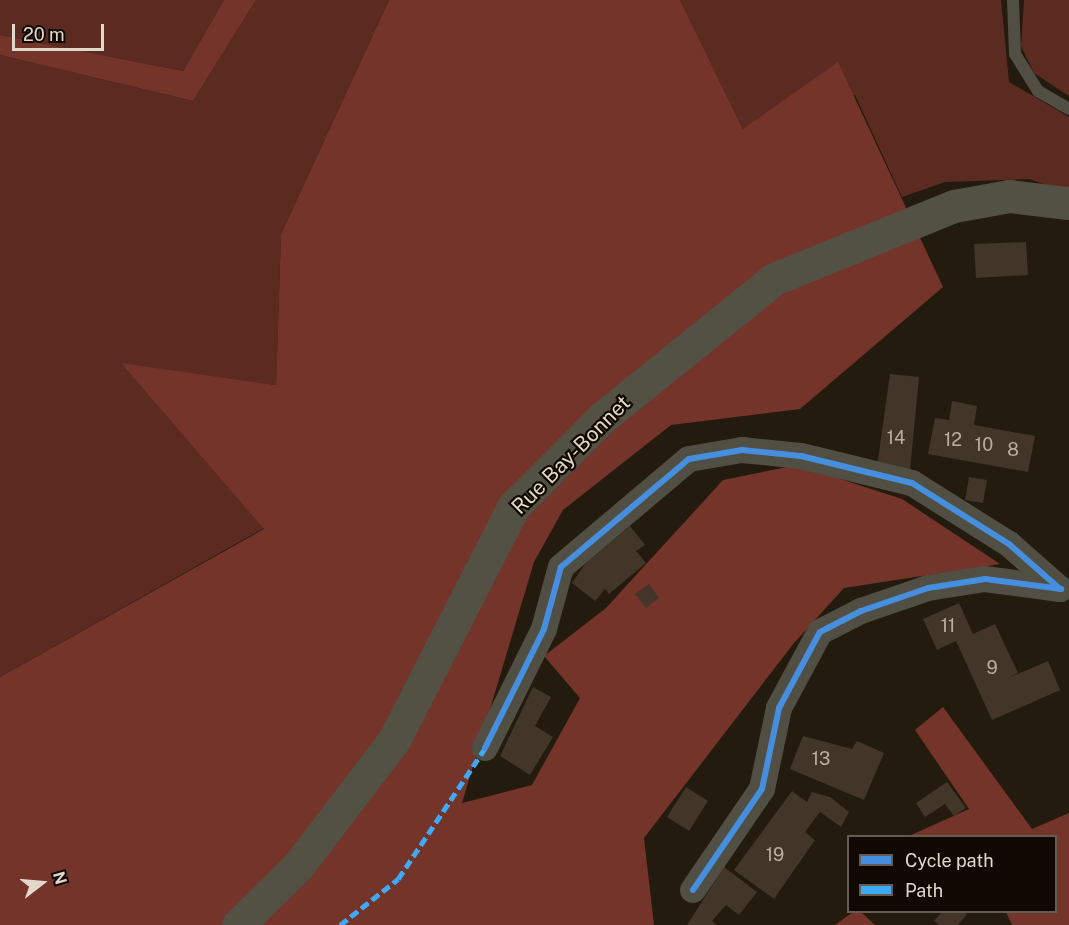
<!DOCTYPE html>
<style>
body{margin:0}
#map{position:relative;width:1069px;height:925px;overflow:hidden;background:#231b0d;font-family:"Public Sans",sans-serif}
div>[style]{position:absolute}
.green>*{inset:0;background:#5b2b22}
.forest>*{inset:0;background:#743429}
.building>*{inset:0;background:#423628}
.lane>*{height:12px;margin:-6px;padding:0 6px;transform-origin:6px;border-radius:6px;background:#514e43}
.street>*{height:26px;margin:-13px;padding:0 13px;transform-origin:13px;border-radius:13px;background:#514e43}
.secondary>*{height:33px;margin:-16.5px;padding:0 16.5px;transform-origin:16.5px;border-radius:16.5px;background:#535143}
.quiet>*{height:4.5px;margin-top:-2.25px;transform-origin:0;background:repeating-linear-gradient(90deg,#3fa9f5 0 9px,transparent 0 13.5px)}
.cycleway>*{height:6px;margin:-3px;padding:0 3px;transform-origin:3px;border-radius:3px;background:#468fdf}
span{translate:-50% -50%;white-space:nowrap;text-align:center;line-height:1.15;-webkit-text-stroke:4.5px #0f0902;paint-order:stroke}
.number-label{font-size:18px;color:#b9b0a2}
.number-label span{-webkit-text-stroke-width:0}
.street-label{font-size:21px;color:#e1d8ca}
.legend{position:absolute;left:847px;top:835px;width:210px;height:78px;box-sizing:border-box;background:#0f0902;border:2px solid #635c52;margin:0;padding:8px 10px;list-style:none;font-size:18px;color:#e1d8ca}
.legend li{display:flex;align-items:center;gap:12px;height:30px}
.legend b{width:30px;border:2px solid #635c52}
.north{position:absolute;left:12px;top:853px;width:60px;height:60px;-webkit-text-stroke:4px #0f0902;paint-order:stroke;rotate:74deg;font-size:16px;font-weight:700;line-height:24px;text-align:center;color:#e1d8ca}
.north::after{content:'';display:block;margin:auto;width:21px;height:27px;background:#e1d8ca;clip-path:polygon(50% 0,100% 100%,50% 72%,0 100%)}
.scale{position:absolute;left:12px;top:24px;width:92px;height:27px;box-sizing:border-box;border:3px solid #e1d8ca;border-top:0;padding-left:8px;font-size:18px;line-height:21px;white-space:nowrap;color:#e1d8ca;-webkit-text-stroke:4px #0f0902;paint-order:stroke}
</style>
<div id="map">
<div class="green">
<i style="clip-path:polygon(0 0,224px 0,183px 71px,0 35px)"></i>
<i style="clip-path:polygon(256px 0,389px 0,281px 234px,276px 385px,122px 364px,264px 528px,0 677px,0 55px,193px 101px)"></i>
<i style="clip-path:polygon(680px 0,1001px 0,1009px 82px,1069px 117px,1069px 193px,1029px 179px,945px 182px,902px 197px,855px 95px,743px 129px)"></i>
<i style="clip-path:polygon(1024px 0,1069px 0,1069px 96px,1034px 73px,1021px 46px)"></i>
</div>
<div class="forest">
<i style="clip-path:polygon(224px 0,256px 0,193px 101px,0 55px,0 35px,183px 71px)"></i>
<i style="clip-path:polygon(389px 0,680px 0,743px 129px,838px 62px,943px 287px,800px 409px,671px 425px,563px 510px,534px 562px,462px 803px,532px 785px,580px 698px,544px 656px,606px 608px,723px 480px,797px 465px,902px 499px,1000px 564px,844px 588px,794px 643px,644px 838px,654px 925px,0 925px,0 677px,264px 529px,121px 363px,276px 385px,281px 234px)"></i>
<i style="clip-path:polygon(943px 707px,1032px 829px,1069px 813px,1069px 925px,1012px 925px,1006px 912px,1056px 912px,1056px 836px,909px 836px,969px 809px,915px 730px)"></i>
<i style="clip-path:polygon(853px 912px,861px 912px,875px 925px,835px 925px)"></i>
</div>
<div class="building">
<i style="clip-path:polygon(1026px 242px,1028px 275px,976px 278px,974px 244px)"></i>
<i style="clip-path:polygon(890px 374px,919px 377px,910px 470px,877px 467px)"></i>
<i style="clip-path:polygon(952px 401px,977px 406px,974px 425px,1035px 436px,1028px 472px,928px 454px,935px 418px,949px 420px)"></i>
<i style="clip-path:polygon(969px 477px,987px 480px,983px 503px,965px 500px)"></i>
<i style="clip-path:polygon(630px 526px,645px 545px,636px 551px,646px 563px,609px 594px,605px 589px,595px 601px,572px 583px,585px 564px)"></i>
<i style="clip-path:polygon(649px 584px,659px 598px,646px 608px,635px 594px)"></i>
<i style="clip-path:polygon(959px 603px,973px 634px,995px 624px,1018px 673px,1006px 679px,1048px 661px,1060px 690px,992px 720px,956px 641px,937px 650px,923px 619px)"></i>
<i style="clip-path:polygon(533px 687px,551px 697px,535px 726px,553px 737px,530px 775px,500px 756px)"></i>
<i style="clip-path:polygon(803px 736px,852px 749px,857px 741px,884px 753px,864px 800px,790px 769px)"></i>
<i style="clip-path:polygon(947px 782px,966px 808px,954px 816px,945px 804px,925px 817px,916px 803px)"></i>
<i style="clip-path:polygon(686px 787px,708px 801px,689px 831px,667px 817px)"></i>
<i style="clip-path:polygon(792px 791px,807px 802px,812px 792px,830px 797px,849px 812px,841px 827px,820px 812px,805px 832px,815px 840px,774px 899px,734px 870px)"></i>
<i style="clip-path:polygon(724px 867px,757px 892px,739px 915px,726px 905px,712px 921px,717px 925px,687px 925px)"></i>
<i style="clip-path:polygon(942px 912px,964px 912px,967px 914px,958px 925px,939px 925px,934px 921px)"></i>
</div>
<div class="lane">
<i style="left:1013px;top:0;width:54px;rotate:87.9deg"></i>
<i style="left:1015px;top:54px;width:44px;rotate:58.1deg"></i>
<i style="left:1038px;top:91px;width:36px;rotate:30deg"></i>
</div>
<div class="street">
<i style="left:485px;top:748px;width:133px;rotate:-63.6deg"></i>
<i style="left:544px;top:629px;width:64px;rotate:-74.7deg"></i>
<i style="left:561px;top:567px;width:167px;rotate:-40.2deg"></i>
<i style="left:689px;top:459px;width:54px;rotate:-9.6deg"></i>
<i style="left:742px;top:450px;width:59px;rotate:5.8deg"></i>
<i style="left:801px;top:456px;width:114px;rotate:13.7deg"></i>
<i style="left:912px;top:483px;width:115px;rotate:32.2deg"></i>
<i style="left:1009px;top:544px;width:68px;rotate:41.4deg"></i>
<i style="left:693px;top:890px;width:122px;rotate:-55.7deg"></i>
<i style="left:762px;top:789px;width:83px;rotate:-78.1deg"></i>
<i style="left:779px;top:708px;width:86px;rotate:-61.7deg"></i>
<i style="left:820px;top:632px;width:46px;rotate:-27.1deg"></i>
<i style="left:861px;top:611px;width:71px;rotate:-18.9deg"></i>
<i style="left:928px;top:588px;width:58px;rotate:-9deg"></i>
<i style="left:985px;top:579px;width:76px;rotate:7.6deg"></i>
</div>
<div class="secondary">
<i style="left:238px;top:925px;width:84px;rotate:-44.5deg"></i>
<i style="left:298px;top:866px;width:158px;rotate:-52.7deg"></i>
<i style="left:394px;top:740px;width:263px;rotate:-62.9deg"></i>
<i style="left:514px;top:506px;width:126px;rotate:-45deg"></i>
<i style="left:603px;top:417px;width:220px;rotate:-38.9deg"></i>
<i style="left:774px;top:279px;width:194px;rotate:-22.1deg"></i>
<i style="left:954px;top:206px;width:56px;rotate:-10.3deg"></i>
<i style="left:1009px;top:196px;width:60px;rotate:6.7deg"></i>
</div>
<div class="quiet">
<i style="left:340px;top:925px;width:74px;rotate:-38.4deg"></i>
<i style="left:398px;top:879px;width:157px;rotate:-56.4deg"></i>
</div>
<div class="cycleway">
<i style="left:485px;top:748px;width:133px;rotate:-63.6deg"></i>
<i style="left:544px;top:629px;width:64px;rotate:-74.7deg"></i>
<i style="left:561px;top:567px;width:167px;rotate:-40.2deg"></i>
<i style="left:689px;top:459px;width:54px;rotate:-9.6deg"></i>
<i style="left:742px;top:450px;width:59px;rotate:5.8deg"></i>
<i style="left:801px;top:456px;width:114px;rotate:13.7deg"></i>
<i style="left:912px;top:483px;width:115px;rotate:32.2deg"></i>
<i style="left:1009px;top:544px;width:68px;rotate:41.4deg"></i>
<i style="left:693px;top:890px;width:122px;rotate:-55.7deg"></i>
<i style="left:762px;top:789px;width:83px;rotate:-78.1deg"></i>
<i style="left:779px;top:708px;width:86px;rotate:-61.7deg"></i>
<i style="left:820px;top:632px;width:46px;rotate:-27.1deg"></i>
<i style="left:861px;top:611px;width:71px;rotate:-18.9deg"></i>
<i style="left:928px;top:588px;width:58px;rotate:-9deg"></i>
<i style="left:985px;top:579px;width:77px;rotate:7.5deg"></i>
</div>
<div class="number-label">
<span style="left:896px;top:438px">14</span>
<span style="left:953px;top:440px">12</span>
<span style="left:984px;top:445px">10</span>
<span style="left:1013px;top:450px">8</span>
<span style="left:948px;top:626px">11</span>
<span style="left:992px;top:668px">9</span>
<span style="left:821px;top:759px">13</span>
<span style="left:775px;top:855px">19</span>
</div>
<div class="street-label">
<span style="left:571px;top:455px;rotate:-45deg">Rue Bay-Bonnet</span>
</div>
<ul class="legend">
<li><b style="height:8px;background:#468fdf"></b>Cycle path</li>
<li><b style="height:8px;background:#3fa9f5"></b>Path</li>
</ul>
<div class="north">N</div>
<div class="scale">20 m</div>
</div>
